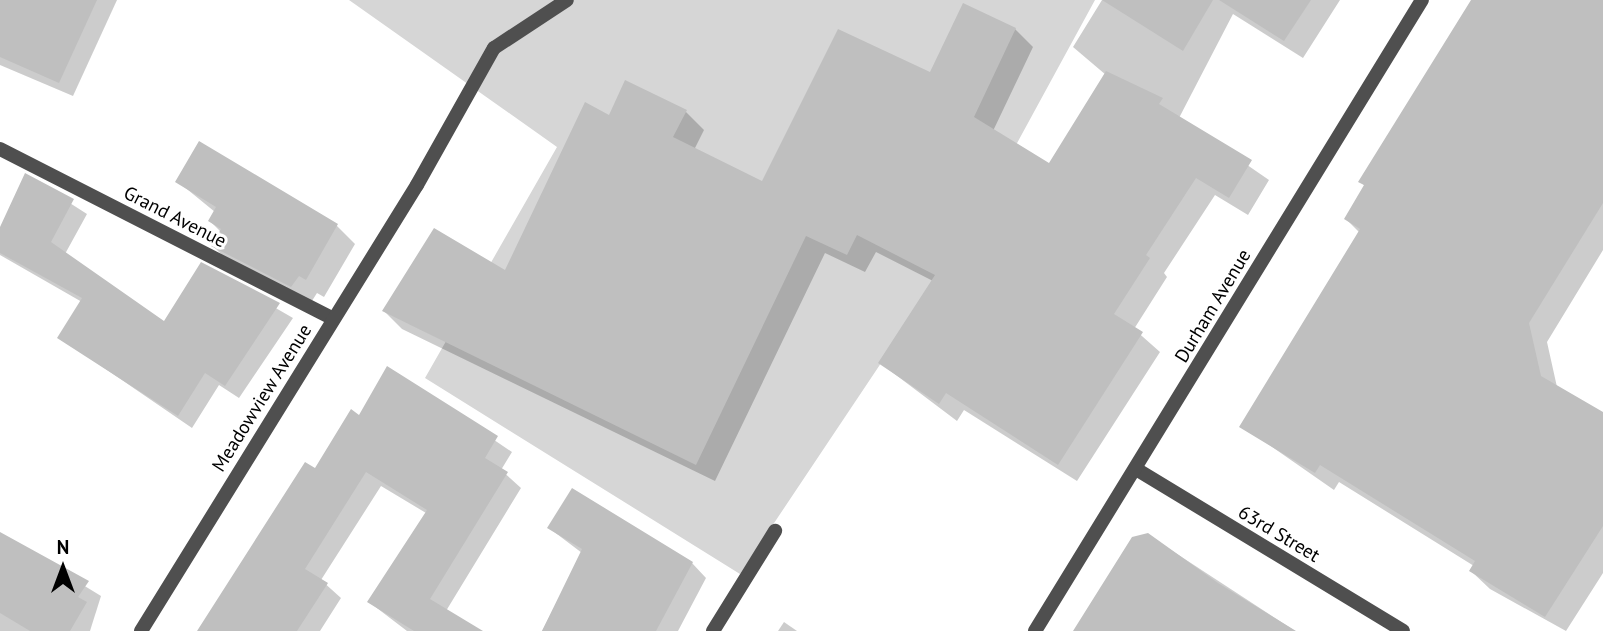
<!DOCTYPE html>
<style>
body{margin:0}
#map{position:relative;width:1603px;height:631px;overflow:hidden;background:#fff;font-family:"PT Sans",sans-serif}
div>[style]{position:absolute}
.green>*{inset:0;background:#d6d6d6}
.shadow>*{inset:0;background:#0003}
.building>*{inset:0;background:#bfbfbf}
.service>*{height:14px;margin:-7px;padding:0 7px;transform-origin:7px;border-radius:7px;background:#4f4f4f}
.minor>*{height:14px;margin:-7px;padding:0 7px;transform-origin:7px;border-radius:7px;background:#4f4f4f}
span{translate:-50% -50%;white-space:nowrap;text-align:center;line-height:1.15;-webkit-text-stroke:6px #fff;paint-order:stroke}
.street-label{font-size:19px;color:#000}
.north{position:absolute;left:28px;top:533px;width:70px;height:70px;-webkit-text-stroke:5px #fff;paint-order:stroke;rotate:0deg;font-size:19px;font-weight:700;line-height:28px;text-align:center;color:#000}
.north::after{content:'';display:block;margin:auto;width:24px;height:32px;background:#000;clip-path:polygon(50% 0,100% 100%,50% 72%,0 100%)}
</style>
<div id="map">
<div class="green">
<i style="clip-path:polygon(349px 0,1095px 0,968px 233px,740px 574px,425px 378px,557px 147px)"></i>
</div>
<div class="shadow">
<i style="clip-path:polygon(0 0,117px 0,73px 96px,0 65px)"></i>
<i style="clip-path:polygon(1102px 0,1340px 0,1303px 58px,1233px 14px,1179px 118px,1269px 180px,1248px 215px,1215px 195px,1164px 273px,1167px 277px,1134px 329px,1160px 352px,1077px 481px,964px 410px,957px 421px,880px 363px,933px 281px,876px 252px,865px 272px,825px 253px,715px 481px,402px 329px,384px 311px,505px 272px,609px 118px,686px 112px,704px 130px,694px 150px,763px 183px,931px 74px,1015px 29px,1033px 47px,993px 131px,1050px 166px,1106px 75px,1073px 47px)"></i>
<i style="clip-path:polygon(1474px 0,1603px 0,1603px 250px,1547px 342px,1557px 387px,1603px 414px,1603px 573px,1566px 631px,1490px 589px,1471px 571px,1474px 566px,1339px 482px,1334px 490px,1242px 426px,1360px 233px,1346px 219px,1366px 187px,1360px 181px)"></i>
<i style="clip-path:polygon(26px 175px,87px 214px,65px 254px,164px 324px,201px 265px,293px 318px,239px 398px,219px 385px,192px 428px,59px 337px,82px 302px,0 255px,0 231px)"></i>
<i style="clip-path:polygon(177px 181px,337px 226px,355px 244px,324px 297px,317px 293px,310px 304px,231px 264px,213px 246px,221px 232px,210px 221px,215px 212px)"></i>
<i style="clip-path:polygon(388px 368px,512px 452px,501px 470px,521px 488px,446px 611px,479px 631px,407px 631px,369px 602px,426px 513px,381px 486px,321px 580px,341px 598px,320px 631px,200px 631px,360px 417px)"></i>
<i style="clip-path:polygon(549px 528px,692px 563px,706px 578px,678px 631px,542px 631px,582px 553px)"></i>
<i style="clip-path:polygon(0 534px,101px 596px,90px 631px,0 631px)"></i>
<i style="clip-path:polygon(1148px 535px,1295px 631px,1083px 631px)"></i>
<i style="clip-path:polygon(784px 622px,797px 631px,778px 631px)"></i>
</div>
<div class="building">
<i style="clip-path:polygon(0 0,97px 0,59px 83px,0 57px)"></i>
<i style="clip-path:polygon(1102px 0,1213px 0,1183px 51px)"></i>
<i style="clip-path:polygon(1219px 0,1311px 0,1284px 41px)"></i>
<i style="clip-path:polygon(1471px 0,1603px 0,1603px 203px,1529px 323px,1541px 376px,1603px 412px,1603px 526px,1545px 617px,1469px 571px,1475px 561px,1320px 465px,1315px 473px,1239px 427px,1360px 229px,1344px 219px,1364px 185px,1358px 182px)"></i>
<i style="clip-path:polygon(963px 3px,1016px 28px,974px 117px,1049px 163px,1106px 71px,1163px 98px,1159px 104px,1252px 160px,1229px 198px,1196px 178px,1146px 255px,1150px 258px,1114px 314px,1143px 332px,1058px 465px,946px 393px,939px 404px,878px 363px,935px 275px,857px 235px,847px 255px,806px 236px,696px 465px,382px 311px,434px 228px,505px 270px,585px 102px,609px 115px,625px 80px,687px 110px,673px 137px,762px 181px,838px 29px,930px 72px)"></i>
<i style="clip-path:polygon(199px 141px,338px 224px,306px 280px,299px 276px,291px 287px,211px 246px,221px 229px,208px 221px,216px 207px,175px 182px)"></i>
<i style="clip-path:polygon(25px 173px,74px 199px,51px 242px,164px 321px,201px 262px,280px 303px,225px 386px,205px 373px,178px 416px,57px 338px,82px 298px,0 253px,0 227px)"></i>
<i style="clip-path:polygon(387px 366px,498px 436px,485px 458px,508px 472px,430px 599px,483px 631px,414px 631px,367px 602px,427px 510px,366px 472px,305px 569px,328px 583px,297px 631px,197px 631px,305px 462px,315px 468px,351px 409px,359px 415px)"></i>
<i style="clip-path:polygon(572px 488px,693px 562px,656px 631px,542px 631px,582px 549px,547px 528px)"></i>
<i style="clip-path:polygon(0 532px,89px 581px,78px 597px,87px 602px,70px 631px,30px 631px,0 613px)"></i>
<i style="clip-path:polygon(1148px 533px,1218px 583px,1296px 631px,1073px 631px,1132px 537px)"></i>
</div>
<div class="service">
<i style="left:417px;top:185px;width:157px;rotate:-60.7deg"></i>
<i style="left:494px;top:48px;width:87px;rotate:-33.3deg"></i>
</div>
<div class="minor">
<i style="left:0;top:149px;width:374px;rotate:27deg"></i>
<i style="left:1136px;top:469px;width:312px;rotate:31.2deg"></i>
<i style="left:141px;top:631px;width:524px;rotate:-58.25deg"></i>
<i style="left:713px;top:631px;width:118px;rotate:-58.2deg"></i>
<i style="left:1035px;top:631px;width:740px;rotate:-58.48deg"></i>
</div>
<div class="street-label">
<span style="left:175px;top:217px;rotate:27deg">Grand Avenue</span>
<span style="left:1213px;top:306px;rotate:-59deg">Durham Avenue</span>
<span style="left:262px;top:398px;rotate:-58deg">Meadowview Avenue</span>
<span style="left:1279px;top:534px;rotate:31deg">63rd Street</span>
</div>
<div class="north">N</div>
</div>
